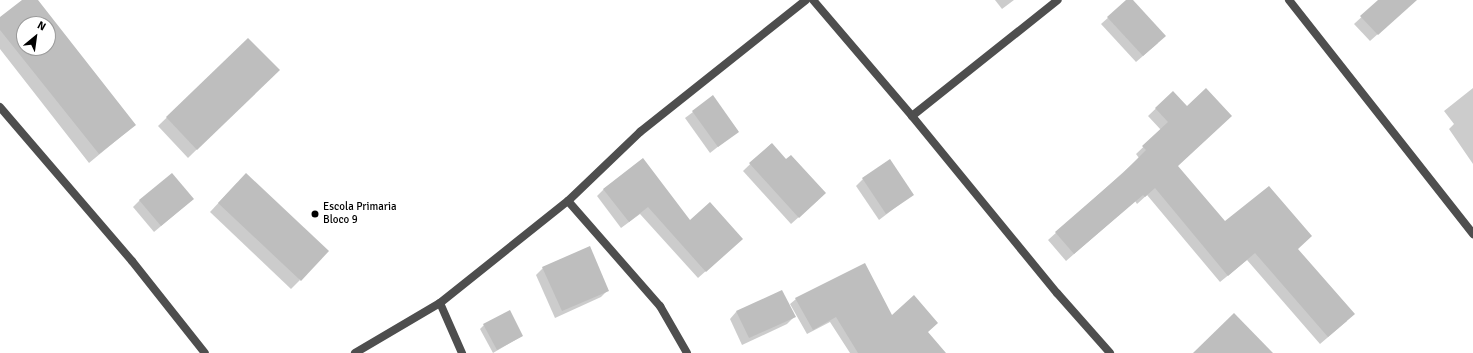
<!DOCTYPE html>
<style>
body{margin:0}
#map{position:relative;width:1473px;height:353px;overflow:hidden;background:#fff;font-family:Signika,sans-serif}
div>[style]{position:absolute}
.shadow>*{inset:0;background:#0003}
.building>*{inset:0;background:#bebebe}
.street>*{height:8px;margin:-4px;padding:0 4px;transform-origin:4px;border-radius:4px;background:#4e4e4e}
.dots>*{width:11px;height:11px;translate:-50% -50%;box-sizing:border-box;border:2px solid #fff;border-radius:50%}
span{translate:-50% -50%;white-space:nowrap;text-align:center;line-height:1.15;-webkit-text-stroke:3px #fff;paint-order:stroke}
.poi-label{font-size:11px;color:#000}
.left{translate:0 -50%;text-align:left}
.north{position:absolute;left:16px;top:16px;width:40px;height:40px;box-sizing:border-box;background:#fff;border:1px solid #999;border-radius:50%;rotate:29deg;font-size:11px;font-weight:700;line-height:16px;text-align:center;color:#000}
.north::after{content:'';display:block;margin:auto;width:14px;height:18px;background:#000;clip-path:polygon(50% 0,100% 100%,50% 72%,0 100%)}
</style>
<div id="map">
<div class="shadow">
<i style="clip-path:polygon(evenodd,24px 0,37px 0,135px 125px,89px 163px,0 49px,0 19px,24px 0,24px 24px,48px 24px,48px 48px,24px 48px,24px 24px)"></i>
<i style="clip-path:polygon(995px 0,1014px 0,1002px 9px)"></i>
<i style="clip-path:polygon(1128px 0,1131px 0,1158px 43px,1136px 62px,1101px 24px)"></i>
<i style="clip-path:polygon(1380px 0,1416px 0,1370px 41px,1354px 24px)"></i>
<i style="clip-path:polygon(248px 39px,278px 70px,188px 158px,158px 126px)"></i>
<i style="clip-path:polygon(1473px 88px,1473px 164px,1449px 129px,1454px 124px,1444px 111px)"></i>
<i style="clip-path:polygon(1173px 92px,1177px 166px,1225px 223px,1297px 249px,1347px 321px,1320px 344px,1247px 260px,1220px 282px,1147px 195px,1137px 204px,1135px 201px,1066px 261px,1048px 240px,1139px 158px,1136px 154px,1161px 130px,1148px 116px)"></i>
<i style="clip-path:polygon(713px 97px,738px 131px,710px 153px,685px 118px)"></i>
<i style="clip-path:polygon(771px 144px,818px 200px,791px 224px,743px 171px)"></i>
<i style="clip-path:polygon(863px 179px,913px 194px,879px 220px,856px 186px)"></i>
<i style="clip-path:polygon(237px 183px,300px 280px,291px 289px,210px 212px)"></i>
<i style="clip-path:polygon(604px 189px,690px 221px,734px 246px,698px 278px,640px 214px,621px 228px,597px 196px)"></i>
<i style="clip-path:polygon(193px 199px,154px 232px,133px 207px,140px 200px)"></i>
<i style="clip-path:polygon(543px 268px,608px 290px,601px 297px,555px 318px,536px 275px)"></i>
<i style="clip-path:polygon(796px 299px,891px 316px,927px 332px,924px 353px,850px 353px,830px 322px,807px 334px,790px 304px)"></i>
<i style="clip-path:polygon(736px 312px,794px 317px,787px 324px,742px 345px,730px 319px)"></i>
<i style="clip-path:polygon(484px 325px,522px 336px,493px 353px,480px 329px)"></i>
</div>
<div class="building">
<i style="clip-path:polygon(evenodd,22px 0,38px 0,136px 125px,99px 154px,0 30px,0 17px,22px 0,24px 24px,48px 24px,48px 48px,24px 48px,24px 24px)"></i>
<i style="clip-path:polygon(1126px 0,1133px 0,1166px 36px,1143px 56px,1107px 17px)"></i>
<i style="clip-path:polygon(1378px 0,1417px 0,1378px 35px,1360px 16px)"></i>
<i style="clip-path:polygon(248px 38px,280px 70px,197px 150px,166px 117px)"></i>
<i style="clip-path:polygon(1206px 88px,1232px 116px,1178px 166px,1225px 221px,1269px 186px,1312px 236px,1298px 249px,1355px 314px,1328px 337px,1255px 253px,1228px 276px,1155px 188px,1145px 197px,1143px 195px,1074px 254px,1055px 232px,1123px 173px,1146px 150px,1142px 146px,1168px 122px,1155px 108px,1173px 91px,1187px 106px)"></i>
<i style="clip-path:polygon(713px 95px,739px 132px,718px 147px,692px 111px)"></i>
<i style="clip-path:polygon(772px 143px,786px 159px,791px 155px,826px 193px,799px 218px,749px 163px)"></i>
<i style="clip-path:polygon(643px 158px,690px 220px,710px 202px,743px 239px,706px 272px,648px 207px,629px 222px,603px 189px)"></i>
<i style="clip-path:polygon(890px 159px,914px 195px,886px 214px,862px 178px)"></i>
<i style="clip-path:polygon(172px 173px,194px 199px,161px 226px,139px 200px)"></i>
<i style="clip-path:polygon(246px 173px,329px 251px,301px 281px,218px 203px)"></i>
<i style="clip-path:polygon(590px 246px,609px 291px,562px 311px,542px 267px)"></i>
<i style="clip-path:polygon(865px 263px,892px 315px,914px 295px,938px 323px,928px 332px,946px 353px,858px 353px,836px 317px,813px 330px,795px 298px)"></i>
<i style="clip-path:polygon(782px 290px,796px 317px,749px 338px,736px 311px)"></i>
<i style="clip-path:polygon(510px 310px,523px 336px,497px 350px,483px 324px)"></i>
<i style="clip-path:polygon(1234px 313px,1273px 353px,1193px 353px)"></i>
</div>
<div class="street">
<i style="left:813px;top:0;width:153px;rotate:49.5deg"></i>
<i style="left:912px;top:116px;width:229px;rotate:50.7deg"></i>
<i style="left:1057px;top:293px;width:80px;rotate:48.5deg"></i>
<i style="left:1289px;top:0;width:298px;rotate:51.8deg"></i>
<i style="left:0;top:107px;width:203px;rotate:49.4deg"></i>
<i style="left:132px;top:261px;width:117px;rotate:51.6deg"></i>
<i style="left:912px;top:116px;width:186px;rotate:-38.5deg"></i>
<i style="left:568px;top:201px;width:140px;rotate:48.8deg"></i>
<i style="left:660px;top:306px;width:54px;rotate:60.1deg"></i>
<i style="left:440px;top:303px;width:55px;rotate:66.3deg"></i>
<i style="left:355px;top:353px;width:99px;rotate:-30.5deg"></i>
<i style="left:440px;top:303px;width:164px;rotate:-38.6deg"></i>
<i style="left:568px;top:201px;width:100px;rotate:-43.8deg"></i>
<i style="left:640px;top:132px;width:212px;rotate:-38.5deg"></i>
</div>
<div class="dots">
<i style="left:315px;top:214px;background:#000"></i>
</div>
<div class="poi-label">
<span class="left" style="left:323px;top:214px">Escola Primaria<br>Bloco 9</span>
</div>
<div class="north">N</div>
</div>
